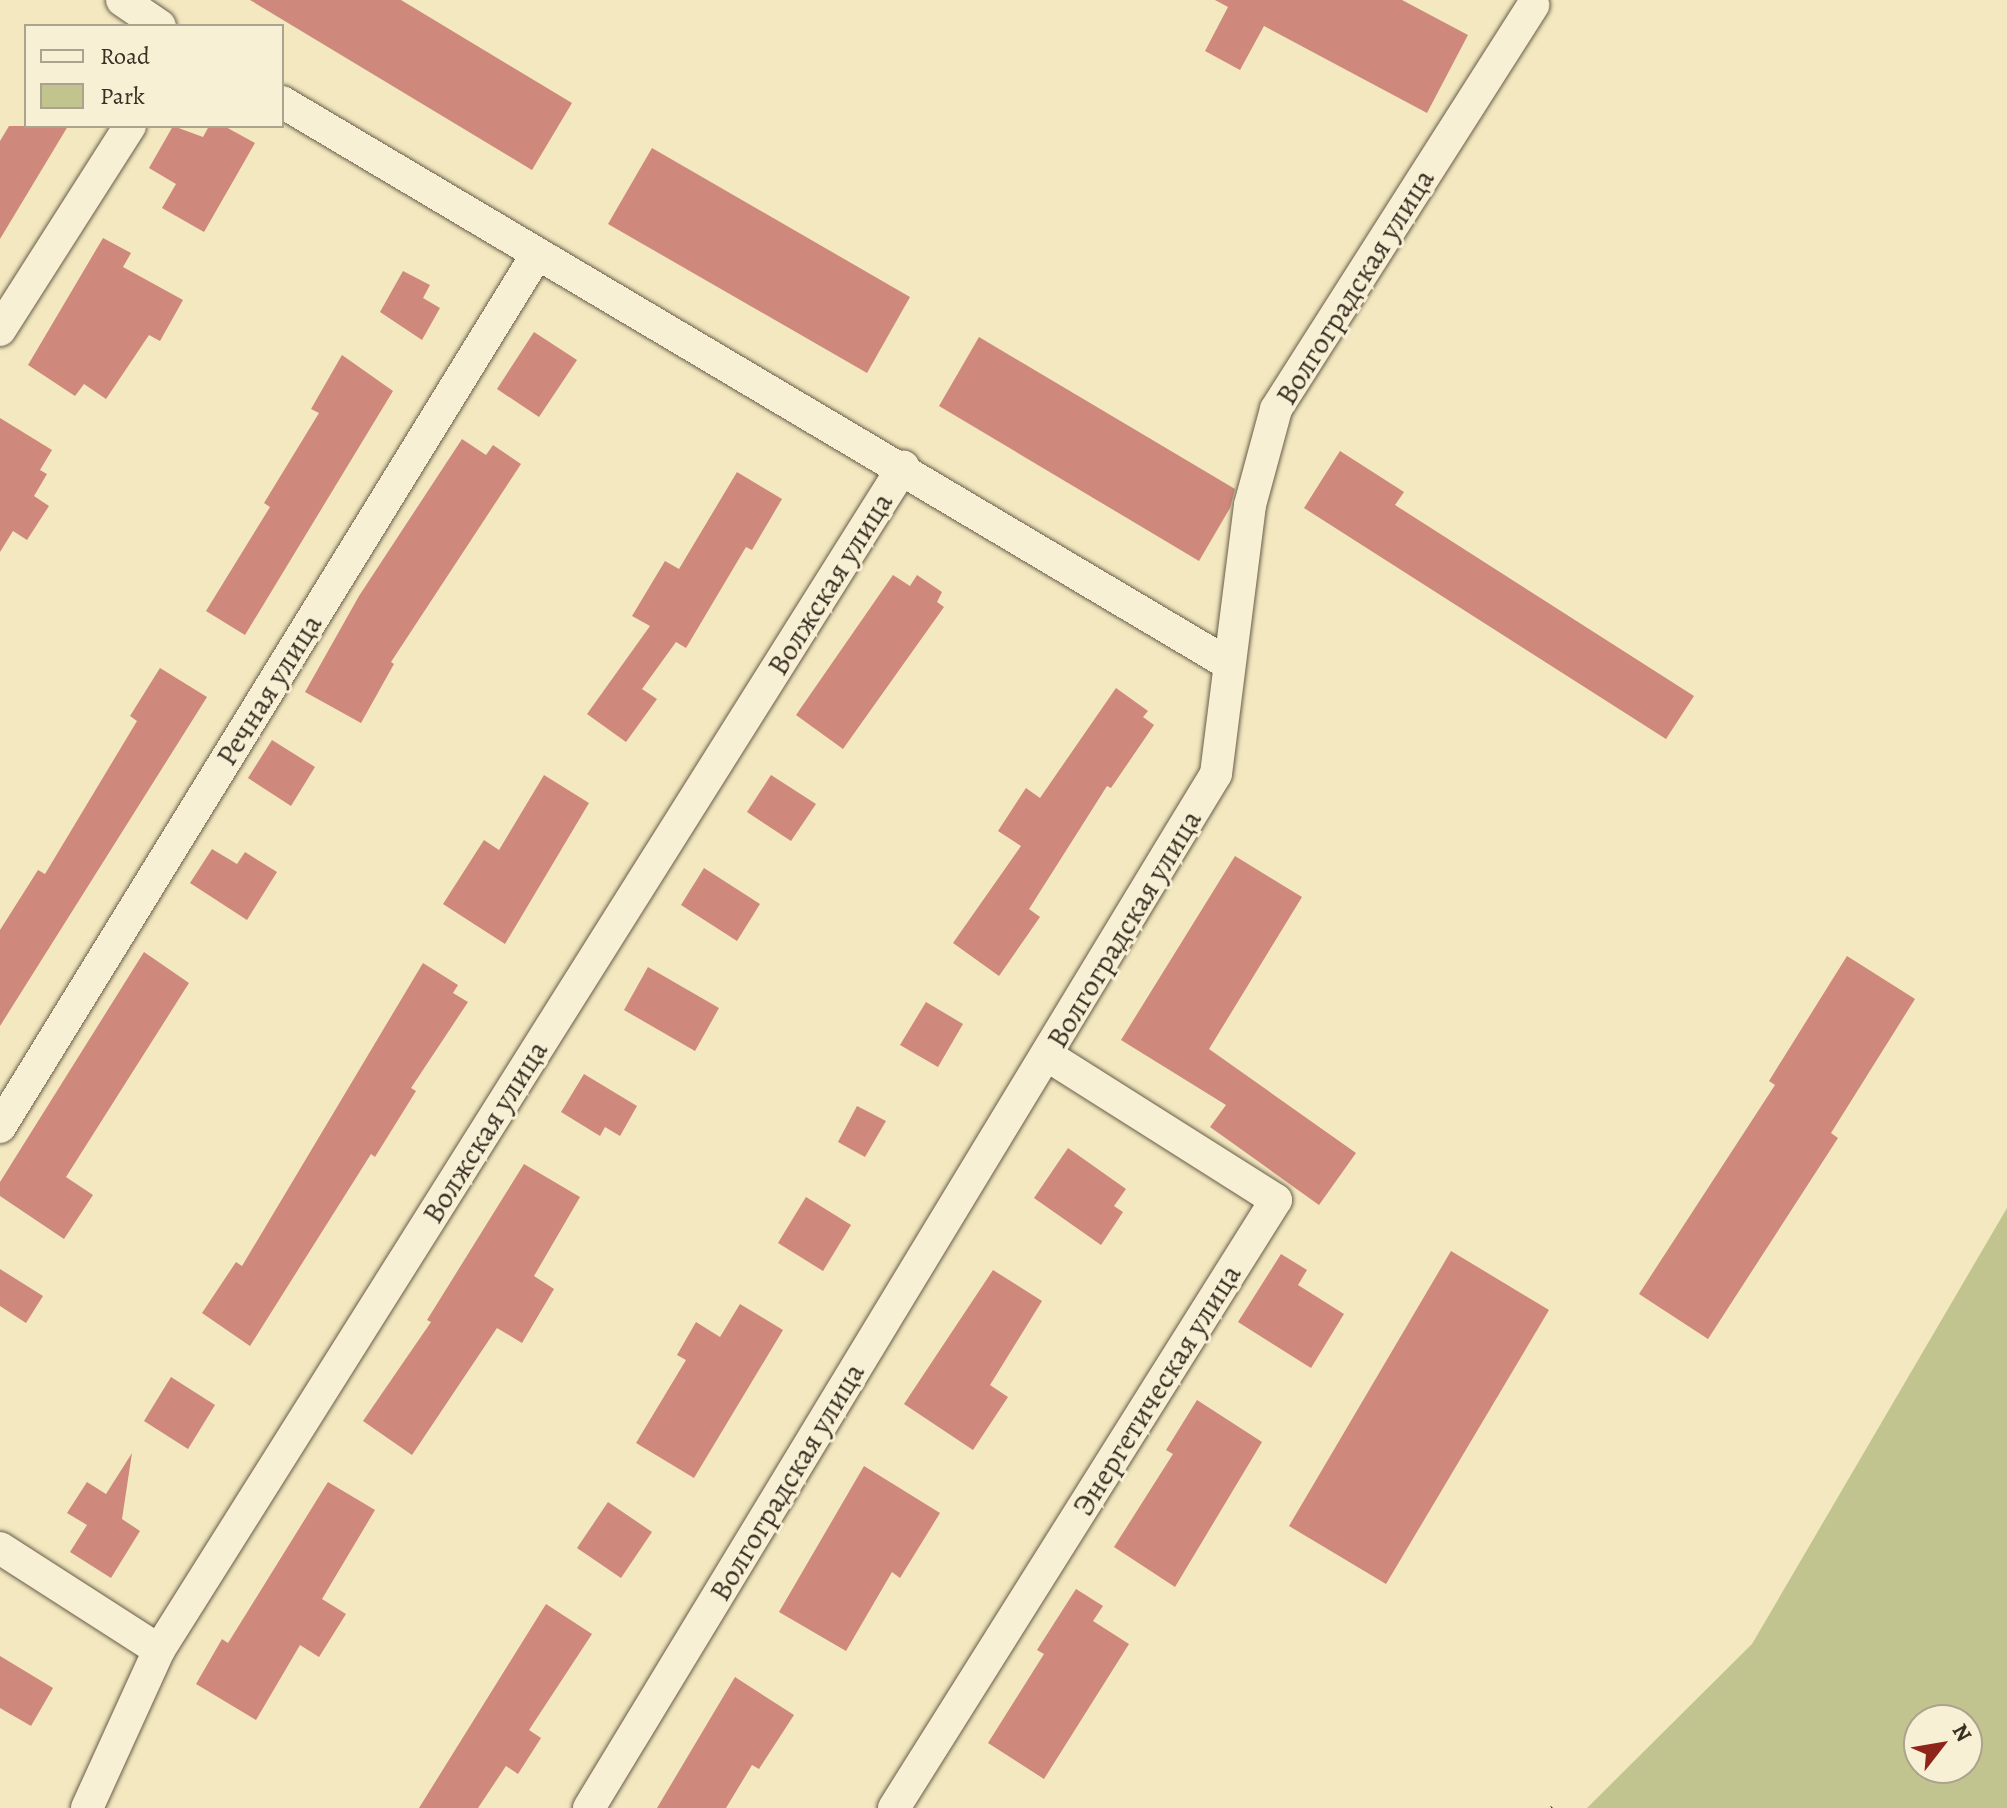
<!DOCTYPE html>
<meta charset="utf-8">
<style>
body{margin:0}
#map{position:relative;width:2007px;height:1808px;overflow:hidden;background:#f3e8bf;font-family:Alegreya,serif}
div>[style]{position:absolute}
.green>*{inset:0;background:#c1c48e}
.building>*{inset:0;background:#ce897c}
.path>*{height:5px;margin-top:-2.5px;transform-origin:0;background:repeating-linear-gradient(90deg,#3b2f23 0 6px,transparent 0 10px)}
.roads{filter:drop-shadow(0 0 2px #695d4a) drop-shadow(0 0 2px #695d4a)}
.minor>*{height:32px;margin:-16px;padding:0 16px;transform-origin:16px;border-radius:16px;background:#f7f0d5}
span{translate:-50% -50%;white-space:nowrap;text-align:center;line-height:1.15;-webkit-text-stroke:6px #f7f0d5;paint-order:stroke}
.street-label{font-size:30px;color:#3b2f23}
.legend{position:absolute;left:24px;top:24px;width:260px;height:104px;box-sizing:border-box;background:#f7f0d5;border:2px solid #aca38e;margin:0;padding:10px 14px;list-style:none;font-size:24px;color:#3b2f23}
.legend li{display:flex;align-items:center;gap:16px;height:40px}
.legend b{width:40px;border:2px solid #aca38e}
.north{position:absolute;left:1903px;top:1704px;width:80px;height:80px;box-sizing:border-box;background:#f7f0d5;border:2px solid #aca38e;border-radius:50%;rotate:59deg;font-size:22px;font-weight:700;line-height:32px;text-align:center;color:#3b2f23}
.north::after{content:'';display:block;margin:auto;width:28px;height:36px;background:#8f2418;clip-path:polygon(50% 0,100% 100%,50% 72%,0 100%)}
</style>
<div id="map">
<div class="green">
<i style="clip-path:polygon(evenodd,2007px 1208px,2007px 1808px,1587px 1808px,1752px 1644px,2007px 1208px,1919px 1720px,1967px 1720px,1967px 1768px,1919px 1768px,1919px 1720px)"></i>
</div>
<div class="building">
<i style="clip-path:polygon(250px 0,401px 0,572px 103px,532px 170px)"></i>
<i style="clip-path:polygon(1215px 0,1402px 0,1468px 35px,1427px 113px,1264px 26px,1240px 70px,1205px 51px,1228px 7px)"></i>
<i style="clip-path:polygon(9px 126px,68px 126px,0 239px,0 141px)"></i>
<i style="clip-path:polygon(173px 126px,203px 137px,209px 126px,224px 126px,255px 143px,204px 232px,162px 208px,176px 184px,149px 168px)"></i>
<i style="clip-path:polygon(652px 148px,910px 297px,867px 373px,608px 224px)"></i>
<i style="clip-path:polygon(103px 238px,131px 253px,123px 267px,183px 300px,160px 341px,149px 335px,106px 399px,84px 384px,75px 396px,28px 365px)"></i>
<i style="clip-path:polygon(403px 271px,430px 285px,423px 298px,440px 308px,422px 340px,380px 312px)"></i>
<i style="clip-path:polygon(534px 332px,577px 360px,539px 417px,497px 389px)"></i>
<i style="clip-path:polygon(979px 337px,1235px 489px,1230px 508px,1199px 561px,939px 406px)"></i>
<i style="clip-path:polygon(342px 355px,393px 391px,245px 635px,206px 611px,270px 507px,264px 503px,319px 413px,311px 409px)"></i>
<i style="clip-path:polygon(0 418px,52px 450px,40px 470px,47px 474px,34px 496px,49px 506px,27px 540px,13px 531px,0 552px)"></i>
<i style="clip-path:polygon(462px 439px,486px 455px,493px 445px,521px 464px,391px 662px,394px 664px,361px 723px,305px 692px,359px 596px)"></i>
<i style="clip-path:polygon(1340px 451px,1404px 492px,1395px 505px,1694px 696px,1666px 739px,1304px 508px)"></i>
<i style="clip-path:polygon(737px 472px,782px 499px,752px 550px,746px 547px,686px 648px,676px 642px,642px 689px,657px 699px,626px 742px,587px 714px,650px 626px,632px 616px,665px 561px,679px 569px)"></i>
<i style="clip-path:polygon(893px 575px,910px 586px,917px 575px,942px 592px,937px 602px,944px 607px,843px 749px,796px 715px)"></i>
<i style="clip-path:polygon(160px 668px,207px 697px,0 1026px,0 930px,38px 870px,45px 874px,137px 721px,130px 716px)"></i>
<i style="clip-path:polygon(1116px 688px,1148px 711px,1143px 717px,1154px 725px,1111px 788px,1107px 786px,1029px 909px,1040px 917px,999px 976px,953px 943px,1021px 846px,998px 831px,1026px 788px,1040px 798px)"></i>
<i style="clip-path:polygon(272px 740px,315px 767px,291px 806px,248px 778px)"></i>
<i style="clip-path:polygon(544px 775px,589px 803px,505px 944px,443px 904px,484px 840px,499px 850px)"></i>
<i style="clip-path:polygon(771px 775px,816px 804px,791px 841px,747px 812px)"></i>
<i style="clip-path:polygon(212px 849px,237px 864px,245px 852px,277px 872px,247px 920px,190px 883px)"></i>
<i style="clip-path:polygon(1235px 856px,1302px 897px,1209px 1049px,1356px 1153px,1319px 1205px,1210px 1127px,1226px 1105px,1121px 1040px)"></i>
<i style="clip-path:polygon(704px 868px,760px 904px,737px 941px,681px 905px)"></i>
<i style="clip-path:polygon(144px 952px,189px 983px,66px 1177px,93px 1195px,64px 1239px,0 1196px,0 1182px)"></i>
<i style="clip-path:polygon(1847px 956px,1915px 999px,1831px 1133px,1838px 1138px,1708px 1339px,1639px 1294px,1775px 1085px,1769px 1081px)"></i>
<i style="clip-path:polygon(423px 963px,458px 985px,453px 993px,468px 1002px,411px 1088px,416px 1091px,375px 1157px,371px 1154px,250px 1346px,202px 1313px,236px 1262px,242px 1266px)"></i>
<i style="clip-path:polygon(648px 967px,719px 1008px,695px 1051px,624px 1010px)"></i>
<i style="clip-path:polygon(926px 1002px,963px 1024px,938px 1067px,900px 1045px)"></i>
<i style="clip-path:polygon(584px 1074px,637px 1106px,620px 1136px,605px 1127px,600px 1136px,561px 1112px)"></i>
<i style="clip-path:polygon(857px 1106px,886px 1121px,865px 1157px,838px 1142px)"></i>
<i style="clip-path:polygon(1068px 1148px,1126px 1189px,1114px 1206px,1123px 1212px,1101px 1245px,1034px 1198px)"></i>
<i style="clip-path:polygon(524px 1164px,580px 1197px,534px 1276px,554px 1289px,522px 1343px,497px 1328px,412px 1455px,363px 1421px,431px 1322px,427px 1320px)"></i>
<i style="clip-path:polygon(806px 1197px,851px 1225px,823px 1271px,778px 1243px)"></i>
<i style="clip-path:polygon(1451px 1251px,1549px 1310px,1386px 1584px,1289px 1526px)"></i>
<i style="clip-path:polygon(1281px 1254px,1307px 1270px,1298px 1285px,1344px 1314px,1311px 1368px,1238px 1322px)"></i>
<i style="clip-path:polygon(0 1269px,43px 1296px,26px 1323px,0 1306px)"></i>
<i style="clip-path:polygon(993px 1270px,1042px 1301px,990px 1385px,1008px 1397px,973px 1450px,904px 1404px)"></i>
<i style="clip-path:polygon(740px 1304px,783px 1330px,694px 1478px,636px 1443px,686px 1360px,677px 1355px,696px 1322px,720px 1337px)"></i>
<i style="clip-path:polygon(171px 1377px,215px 1405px,188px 1449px,144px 1421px)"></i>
<i style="clip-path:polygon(1197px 1400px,1262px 1442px,1175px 1587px,1114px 1547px,1173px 1454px,1166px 1450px)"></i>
<i style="clip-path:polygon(132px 1453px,122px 1519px,140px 1531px,111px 1578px,70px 1552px,87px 1525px,67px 1513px,87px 1482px,106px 1494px)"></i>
<i style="clip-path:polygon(864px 1466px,940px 1513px,900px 1578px,892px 1572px,846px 1651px,779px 1612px)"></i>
<i style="clip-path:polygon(328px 1482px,375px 1510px,322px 1599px,346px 1614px,319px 1657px,300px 1645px,256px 1720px,196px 1684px,222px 1639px,228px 1643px)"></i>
<i style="clip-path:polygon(608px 1502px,652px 1532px,621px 1578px,577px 1548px)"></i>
<i style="clip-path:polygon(1076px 1589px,1103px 1606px,1093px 1621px,1129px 1644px,1044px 1779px,988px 1743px,1044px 1654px,1037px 1650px)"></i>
<i style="clip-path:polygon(546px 1604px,592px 1634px,529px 1730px,541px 1738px,518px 1774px,506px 1766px,478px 1808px,419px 1808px)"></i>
<i style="clip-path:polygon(0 1656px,53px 1688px,31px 1726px,0 1708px)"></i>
<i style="clip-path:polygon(735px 1677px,794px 1715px,759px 1769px,752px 1765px,726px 1808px,657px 1808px)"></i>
</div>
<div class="path">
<i style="left:1552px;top:1808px;width:1px;rotate:-45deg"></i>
</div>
<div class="roads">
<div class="minor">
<i style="left:122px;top:0;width:46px;rotate:34.4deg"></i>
<i style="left:282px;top:102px;width:1101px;rotate:30.69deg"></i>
<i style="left:0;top:330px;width:242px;rotate:-57.5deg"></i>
<i style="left:0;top:1127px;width:1025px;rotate:-58.4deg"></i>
<i style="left:0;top:1548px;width:189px;rotate:32.7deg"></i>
<i style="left:87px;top:1808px;width:174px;rotate:-65.5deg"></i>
<i style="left:159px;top:1650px;width:1398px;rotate:-57.83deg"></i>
<i style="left:589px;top:1808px;width:1209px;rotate:-58.77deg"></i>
<i style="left:1216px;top:774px;width:271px;rotate:-82.8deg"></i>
<i style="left:1250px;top:505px;width:99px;rotate:-74.8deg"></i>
<i style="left:1276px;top:409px;width:479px;rotate:-57.5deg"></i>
<i style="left:894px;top:1808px;width:718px;rotate:-57.86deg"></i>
<i style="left:1276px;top:1200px;width:270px;rotate:-147.7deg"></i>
</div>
</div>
<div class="street-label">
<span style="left:1355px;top:287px;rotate:-58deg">Волгоградская улица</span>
<span style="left:830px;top:584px;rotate:-58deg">Волжская улица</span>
<span style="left:269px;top:690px;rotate:-58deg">Речная улица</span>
<span style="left:1124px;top:929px;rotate:-59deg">Волгоградская улица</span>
<span style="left:485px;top:1132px;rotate:-58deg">Волжская улица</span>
<span style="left:1157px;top:1390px;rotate:-58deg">Энергетическая улица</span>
<span style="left:787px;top:1482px;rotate:-59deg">Волгоградская улица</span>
</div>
<ul class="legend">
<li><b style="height:10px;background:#f7f0d5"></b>Road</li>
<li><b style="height:22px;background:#c1c48e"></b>Park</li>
</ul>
<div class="north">N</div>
</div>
